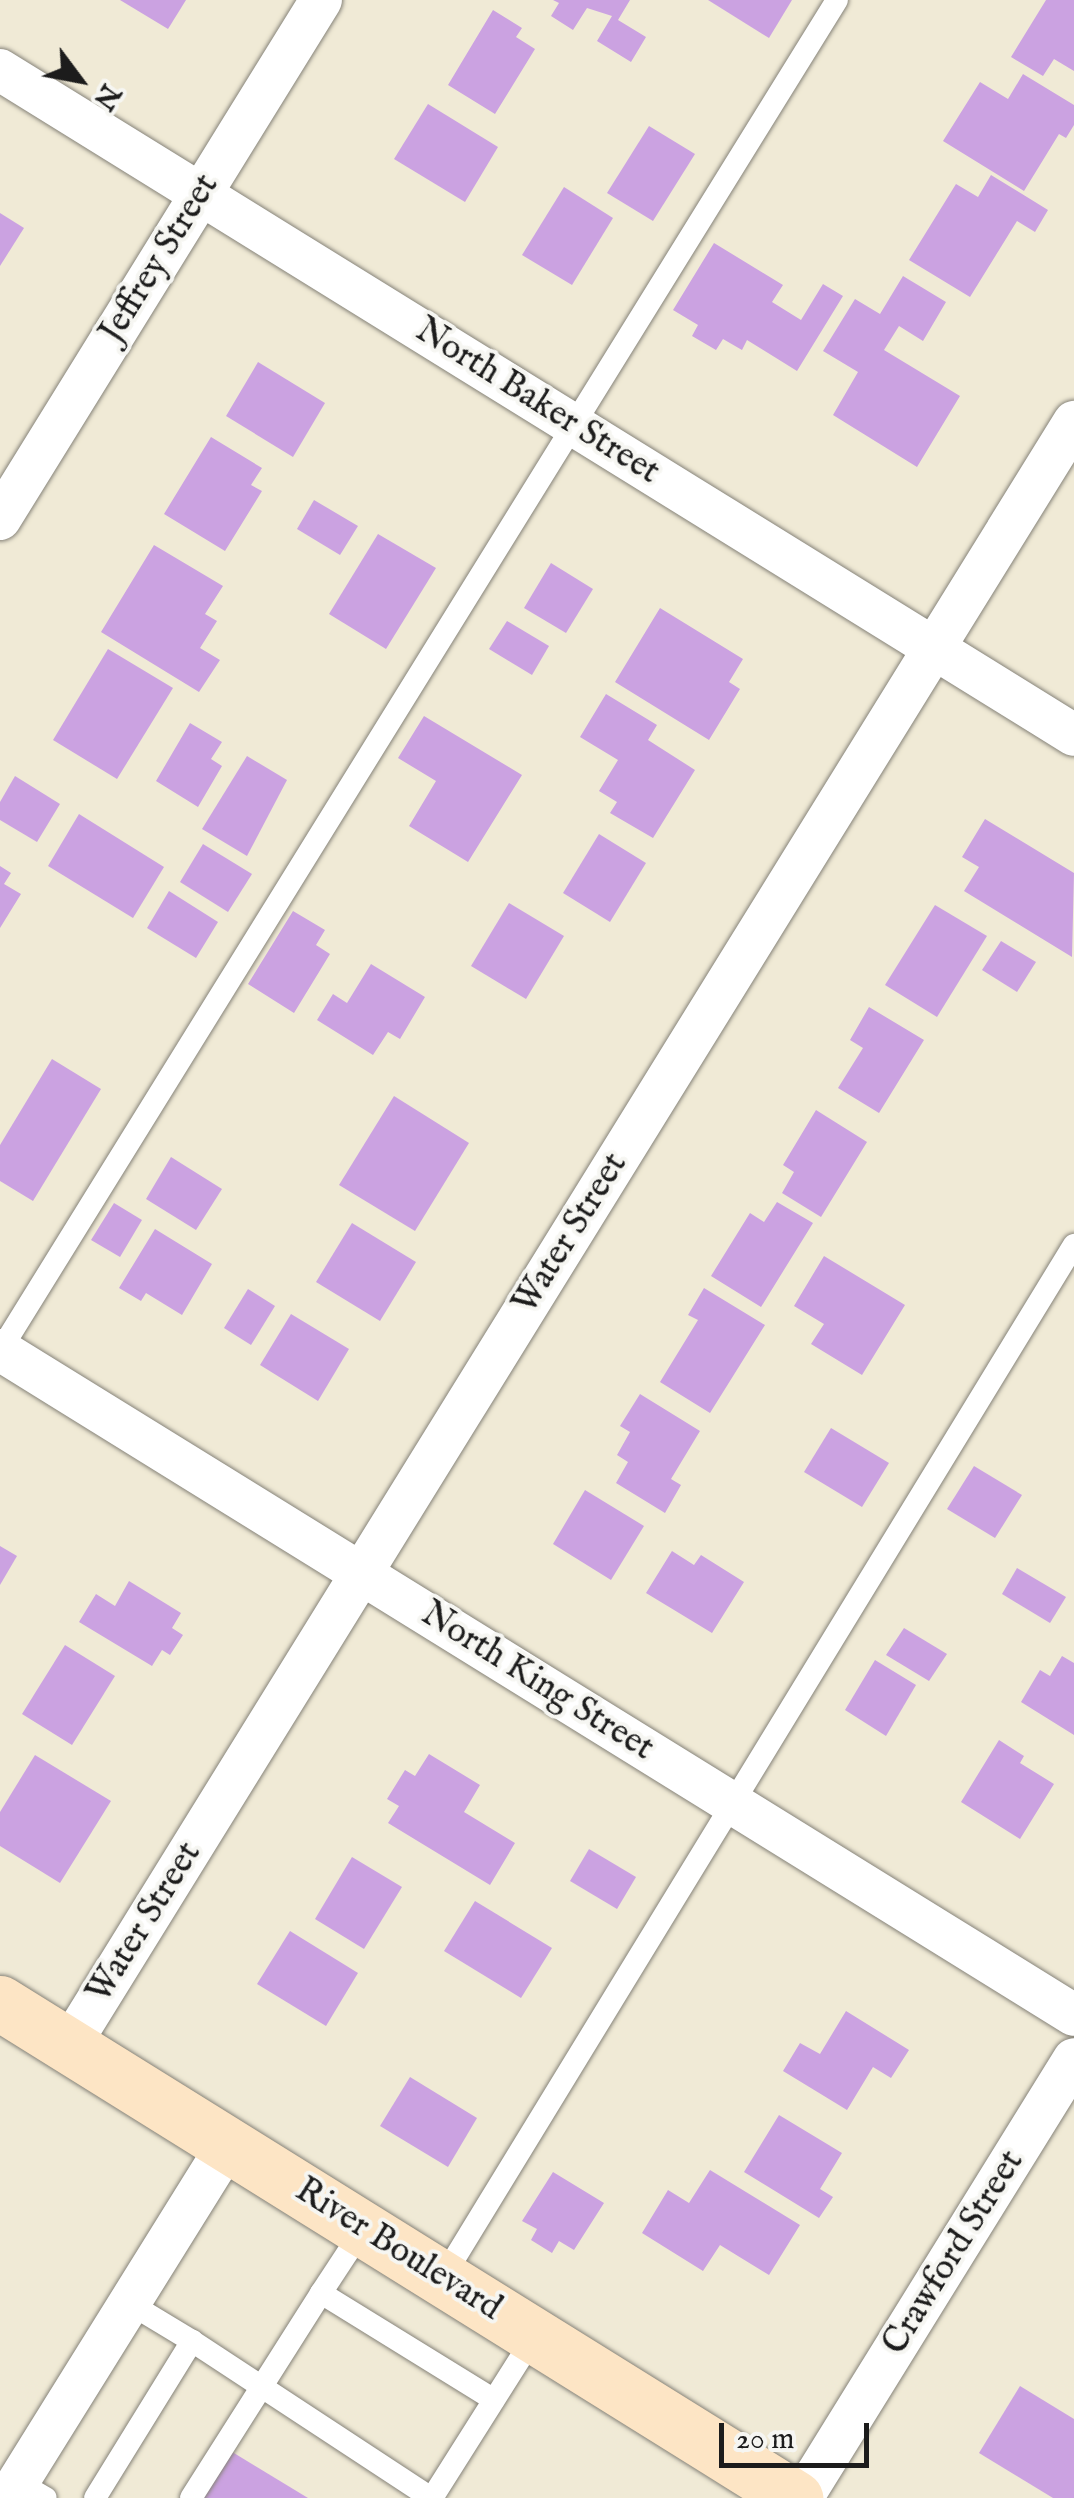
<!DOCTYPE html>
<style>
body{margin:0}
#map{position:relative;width:1074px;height:2498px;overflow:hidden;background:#f0ead6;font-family:"IM FELL English",serif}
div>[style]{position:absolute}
.building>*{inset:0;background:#cba2e1}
.roads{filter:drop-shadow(0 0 2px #868379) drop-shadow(0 0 2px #868379)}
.lane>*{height:22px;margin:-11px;padding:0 11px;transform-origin:11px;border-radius:11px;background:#fff}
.street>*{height:42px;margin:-21px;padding:0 21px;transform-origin:21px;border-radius:21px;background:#fff}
.secondary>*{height:55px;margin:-27.5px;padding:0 27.5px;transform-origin:27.5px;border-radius:27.5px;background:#fde5c5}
span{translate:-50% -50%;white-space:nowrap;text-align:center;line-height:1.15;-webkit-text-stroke:8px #f6f6f2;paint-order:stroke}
.street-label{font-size:35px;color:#1c1c1c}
.north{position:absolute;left:30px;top:30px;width:100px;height:100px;-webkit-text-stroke:8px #f6f6f2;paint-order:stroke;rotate:122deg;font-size:28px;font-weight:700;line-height:40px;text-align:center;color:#1c1c1c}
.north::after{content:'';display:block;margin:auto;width:35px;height:45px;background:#1c1c1c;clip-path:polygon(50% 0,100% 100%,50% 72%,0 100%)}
.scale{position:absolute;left:719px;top:2423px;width:150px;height:45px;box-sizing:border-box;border:5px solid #1c1c1c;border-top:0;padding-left:12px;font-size:30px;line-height:35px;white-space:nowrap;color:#1c1c1c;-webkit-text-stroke:8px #f6f6f2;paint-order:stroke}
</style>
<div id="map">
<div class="building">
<i style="clip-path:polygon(120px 0,186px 0,168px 29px)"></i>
<i style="clip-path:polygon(553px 0,630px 0,618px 20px,646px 37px,631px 62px,597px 41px,612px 16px,587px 8px,573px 30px,551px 16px,559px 3px)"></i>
<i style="clip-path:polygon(708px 0,792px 0,769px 38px)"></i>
<i style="clip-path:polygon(1046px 0,1074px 0,1074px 71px,1054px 59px,1043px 76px,1011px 57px)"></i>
<i style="clip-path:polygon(493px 10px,522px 28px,516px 37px,535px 49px,495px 114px,448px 85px)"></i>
<i style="clip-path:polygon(1023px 74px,1074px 105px,1074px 125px,1066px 138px,1059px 134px,1024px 191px,943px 141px,980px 82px,1008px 99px)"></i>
<i style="clip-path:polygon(428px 104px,498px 147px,465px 202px,394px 159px)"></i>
<i style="clip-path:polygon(649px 126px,695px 154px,653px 221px,607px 193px)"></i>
<i style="clip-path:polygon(991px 175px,1048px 210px,1035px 232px,1017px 221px,970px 297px,909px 260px,956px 184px,978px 197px)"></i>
<i style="clip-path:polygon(564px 187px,613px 218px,572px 285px,522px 255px)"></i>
<i style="clip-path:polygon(0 213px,24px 228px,0 266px)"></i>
<i style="clip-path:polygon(714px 243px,783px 285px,772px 302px,801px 320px,823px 284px,843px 296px,797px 371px,747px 340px,742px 350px,723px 339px,716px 350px,692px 336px,698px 325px,673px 310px)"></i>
<i style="clip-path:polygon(903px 276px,946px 302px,923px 341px,899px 326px,884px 350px,960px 396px,917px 467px,833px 415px,858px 372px,823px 351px,855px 299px,880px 314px)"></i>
<i style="clip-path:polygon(258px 362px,325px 403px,293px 457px,226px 416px)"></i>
<i style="clip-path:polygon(211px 437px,262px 468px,251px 485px,262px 491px,225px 551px,164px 514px)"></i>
<i style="clip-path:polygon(314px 500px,358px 526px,340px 555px,297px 529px)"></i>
<i style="clip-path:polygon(378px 534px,436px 568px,386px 649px,329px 614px)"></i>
<i style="clip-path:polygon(154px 545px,223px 586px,205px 614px,217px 621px,200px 648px,220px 660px,199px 692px,101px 632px)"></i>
<i style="clip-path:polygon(551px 563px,593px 589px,566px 633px,524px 608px)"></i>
<i style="clip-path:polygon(660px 608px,743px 659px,729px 682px,740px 689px,709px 740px,615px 682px)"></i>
<i style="clip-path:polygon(507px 621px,549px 646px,532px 675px,489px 649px)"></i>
<i style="clip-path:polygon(108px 649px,173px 688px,117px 779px,53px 740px)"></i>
<i style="clip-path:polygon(606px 694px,657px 725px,648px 740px,695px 770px,653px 838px,610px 813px,617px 802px,599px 791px,618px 760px,580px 737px)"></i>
<i style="clip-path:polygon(424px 716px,522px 775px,468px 862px,409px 826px,436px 781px,398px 758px)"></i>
<i style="clip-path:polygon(190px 723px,222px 742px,211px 759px,222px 766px,198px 807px,156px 781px)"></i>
<i style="clip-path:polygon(247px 756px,287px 780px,247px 856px,202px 829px)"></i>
<i style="clip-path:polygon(15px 776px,60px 804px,37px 842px,0 820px,0 802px)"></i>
<i style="clip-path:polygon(79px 814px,164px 867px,133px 918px,48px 866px)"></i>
<i style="clip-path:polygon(985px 819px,1074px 873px,1072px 957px,964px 891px,979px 867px,962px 857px)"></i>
<i style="clip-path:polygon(599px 834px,646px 863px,610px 922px,563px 893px)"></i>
<i style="clip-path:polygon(203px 844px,252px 874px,228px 912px,180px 882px)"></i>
<i style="clip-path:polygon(0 866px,11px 873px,4px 884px,21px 894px,0 928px)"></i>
<i style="clip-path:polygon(169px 891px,218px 922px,196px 958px,147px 928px)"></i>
<i style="clip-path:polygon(509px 903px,564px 936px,526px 999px,471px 966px)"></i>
<i style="clip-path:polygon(935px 905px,987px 936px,937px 1017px,885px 985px)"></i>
<i style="clip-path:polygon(293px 911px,325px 930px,316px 945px,330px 954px,294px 1013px,248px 984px)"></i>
<i style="clip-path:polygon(1001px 941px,1036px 962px,1017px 992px,982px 970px)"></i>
<i style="clip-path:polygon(371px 964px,425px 997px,400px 1039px,388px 1032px,373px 1055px,317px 1020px,333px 994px,347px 1003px)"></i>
<i style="clip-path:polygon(869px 1007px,924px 1040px,879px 1113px,838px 1088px,863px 1048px,850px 1040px)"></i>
<i style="clip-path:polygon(52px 1059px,101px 1089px,33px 1201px,0 1181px,0 1145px)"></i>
<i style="clip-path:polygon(394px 1096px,469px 1143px,415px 1231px,339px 1185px)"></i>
<i style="clip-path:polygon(816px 1110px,867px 1142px,821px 1217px,782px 1193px,794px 1172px,783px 1165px)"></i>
<i style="clip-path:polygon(171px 1157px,222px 1189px,196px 1230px,146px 1199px)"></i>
<i style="clip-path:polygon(777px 1202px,813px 1223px,761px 1307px,711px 1276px,750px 1213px,764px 1222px)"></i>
<i style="clip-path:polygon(114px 1203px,142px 1220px,120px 1257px,91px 1240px)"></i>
<i style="clip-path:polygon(352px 1223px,416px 1262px,380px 1321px,316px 1282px)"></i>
<i style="clip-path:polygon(155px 1229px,212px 1264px,182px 1315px,146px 1293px,141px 1301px,119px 1288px)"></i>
<i style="clip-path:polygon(824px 1256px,905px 1305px,862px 1375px,811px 1344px,824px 1324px,794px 1306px)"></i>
<i style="clip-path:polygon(704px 1288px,765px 1325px,710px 1413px,660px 1382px,698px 1320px,688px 1315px)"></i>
<i style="clip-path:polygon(248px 1289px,275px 1306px,251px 1345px,224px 1328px)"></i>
<i style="clip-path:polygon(291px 1314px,349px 1349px,318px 1401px,260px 1365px)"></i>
<i style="clip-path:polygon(640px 1394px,700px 1431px,671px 1479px,681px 1485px,665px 1513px,616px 1483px,628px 1462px,617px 1455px,630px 1432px,620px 1426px)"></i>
<i style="clip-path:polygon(831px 1428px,889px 1463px,862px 1507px,804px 1472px)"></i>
<i style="clip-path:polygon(974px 1466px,1022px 1495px,995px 1538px,947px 1509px)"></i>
<i style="clip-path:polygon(585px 1490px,644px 1526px,611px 1580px,553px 1544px)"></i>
<i style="clip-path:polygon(0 1546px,17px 1556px,0 1585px)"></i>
<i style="clip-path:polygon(672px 1551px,694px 1565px,701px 1555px,744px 1582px,712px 1633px,646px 1593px)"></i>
<i style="clip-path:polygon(1017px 1568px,1066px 1597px,1050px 1623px,1002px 1594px)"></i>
<i style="clip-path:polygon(129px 1581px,181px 1613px,172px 1628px,183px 1635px,170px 1655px,162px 1650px,152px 1666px,79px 1622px,96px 1594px,115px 1606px)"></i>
<i style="clip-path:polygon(904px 1628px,947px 1654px,929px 1681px,886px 1655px)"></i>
<i style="clip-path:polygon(65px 1645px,115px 1676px,72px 1745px,22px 1714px)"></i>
<i style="clip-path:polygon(1062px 1656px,1074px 1663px,1074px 1735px,1021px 1702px,1040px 1670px,1050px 1676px)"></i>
<i style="clip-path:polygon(875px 1660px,916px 1685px,886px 1736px,845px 1710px)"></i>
<i style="clip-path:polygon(999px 1740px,1024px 1756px,1020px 1763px,1054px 1784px,1020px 1839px,961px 1802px)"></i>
<i style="clip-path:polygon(429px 1754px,480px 1785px,464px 1812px,515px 1843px,490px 1885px,388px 1823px,399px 1806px,387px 1799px,405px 1770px,415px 1776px)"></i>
<i style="clip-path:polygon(35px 1755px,111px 1801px,60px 1883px,0 1846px,0 1812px)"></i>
<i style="clip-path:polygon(589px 1849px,636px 1877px,617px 1909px,570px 1881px)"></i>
<i style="clip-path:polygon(352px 1857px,402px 1887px,364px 1949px,315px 1919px)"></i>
<i style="clip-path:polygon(475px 1901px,552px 1948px,521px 1998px,444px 1951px)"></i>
<i style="clip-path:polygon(290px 1931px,358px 1973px,326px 2026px,257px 1984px)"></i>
<i style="clip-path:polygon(846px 2011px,909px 2050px,891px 2078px,873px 2067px,847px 2110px,783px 2071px,800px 2043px,820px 2054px)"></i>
<i style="clip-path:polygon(410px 2077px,477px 2118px,448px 2167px,380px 2126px)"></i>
<i style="clip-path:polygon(779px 2115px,842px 2153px,820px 2189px,833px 2197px,819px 2218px,744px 2172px)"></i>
<i style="clip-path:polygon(710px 2170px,800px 2225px,769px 2275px,720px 2245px,703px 2271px,642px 2233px,668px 2190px,689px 2203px)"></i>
<i style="clip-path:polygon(553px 2172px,604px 2203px,574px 2250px,559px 2241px,552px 2253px,531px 2240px,537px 2229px,522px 2221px)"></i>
<i style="clip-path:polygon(1020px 2386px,1074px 2419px,1074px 2498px,1053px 2498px,979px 2453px)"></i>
<i style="clip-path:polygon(229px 2450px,308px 2498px,200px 2498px)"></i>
</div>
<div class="roads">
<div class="lane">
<i style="left:0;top:1351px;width:1589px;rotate:-58.22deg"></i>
<i style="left:442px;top:2279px;width:1212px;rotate:-58.57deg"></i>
<i style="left:321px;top:2293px;width:77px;rotate:-56.7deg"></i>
<i style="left:129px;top:2303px;width:74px;rotate:31.1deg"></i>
<i style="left:18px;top:2482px;width:32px;rotate:30deg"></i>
<i style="left:95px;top:2498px;width:185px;rotate:-58.3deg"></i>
<i style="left:192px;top:2341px;width:286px;rotate:33.3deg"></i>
<i style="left:191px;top:2498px;width:243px;rotate:-57.6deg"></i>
<i style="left:321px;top:2293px;width:203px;rotate:31.7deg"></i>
<i style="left:432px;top:2498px;width:193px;rotate:-57.7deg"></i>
</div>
<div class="street">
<i style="left:0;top:70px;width:1263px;rotate:31.76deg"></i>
<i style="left:0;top:519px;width:610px;rotate:-58.26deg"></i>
<i style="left:0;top:1350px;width:1263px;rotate:31.76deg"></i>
<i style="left:69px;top:2046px;width:1910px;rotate:-58.25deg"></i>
<i style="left:8px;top:2498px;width:416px;rotate:-58.1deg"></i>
<i style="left:802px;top:2498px;width:516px;rotate:-58.22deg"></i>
</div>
<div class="secondary">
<i style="left:0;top:2003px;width:937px;rotate:31.91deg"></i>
</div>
</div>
<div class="street-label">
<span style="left:160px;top:259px;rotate:-58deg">Jeffrey Street</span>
<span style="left:537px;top:402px;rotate:32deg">North Baker Street</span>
<span style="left:571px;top:1234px;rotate:-58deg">Water Street</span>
<span style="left:537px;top:1682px;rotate:32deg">North King Street</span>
<span style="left:145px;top:1923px;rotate:-58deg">Water Street</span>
<span style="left:398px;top:2250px;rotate:32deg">River Boulevard</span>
<span style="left:954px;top:2253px;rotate:-58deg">Crawford Street</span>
</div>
<div class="north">N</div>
<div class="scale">20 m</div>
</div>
